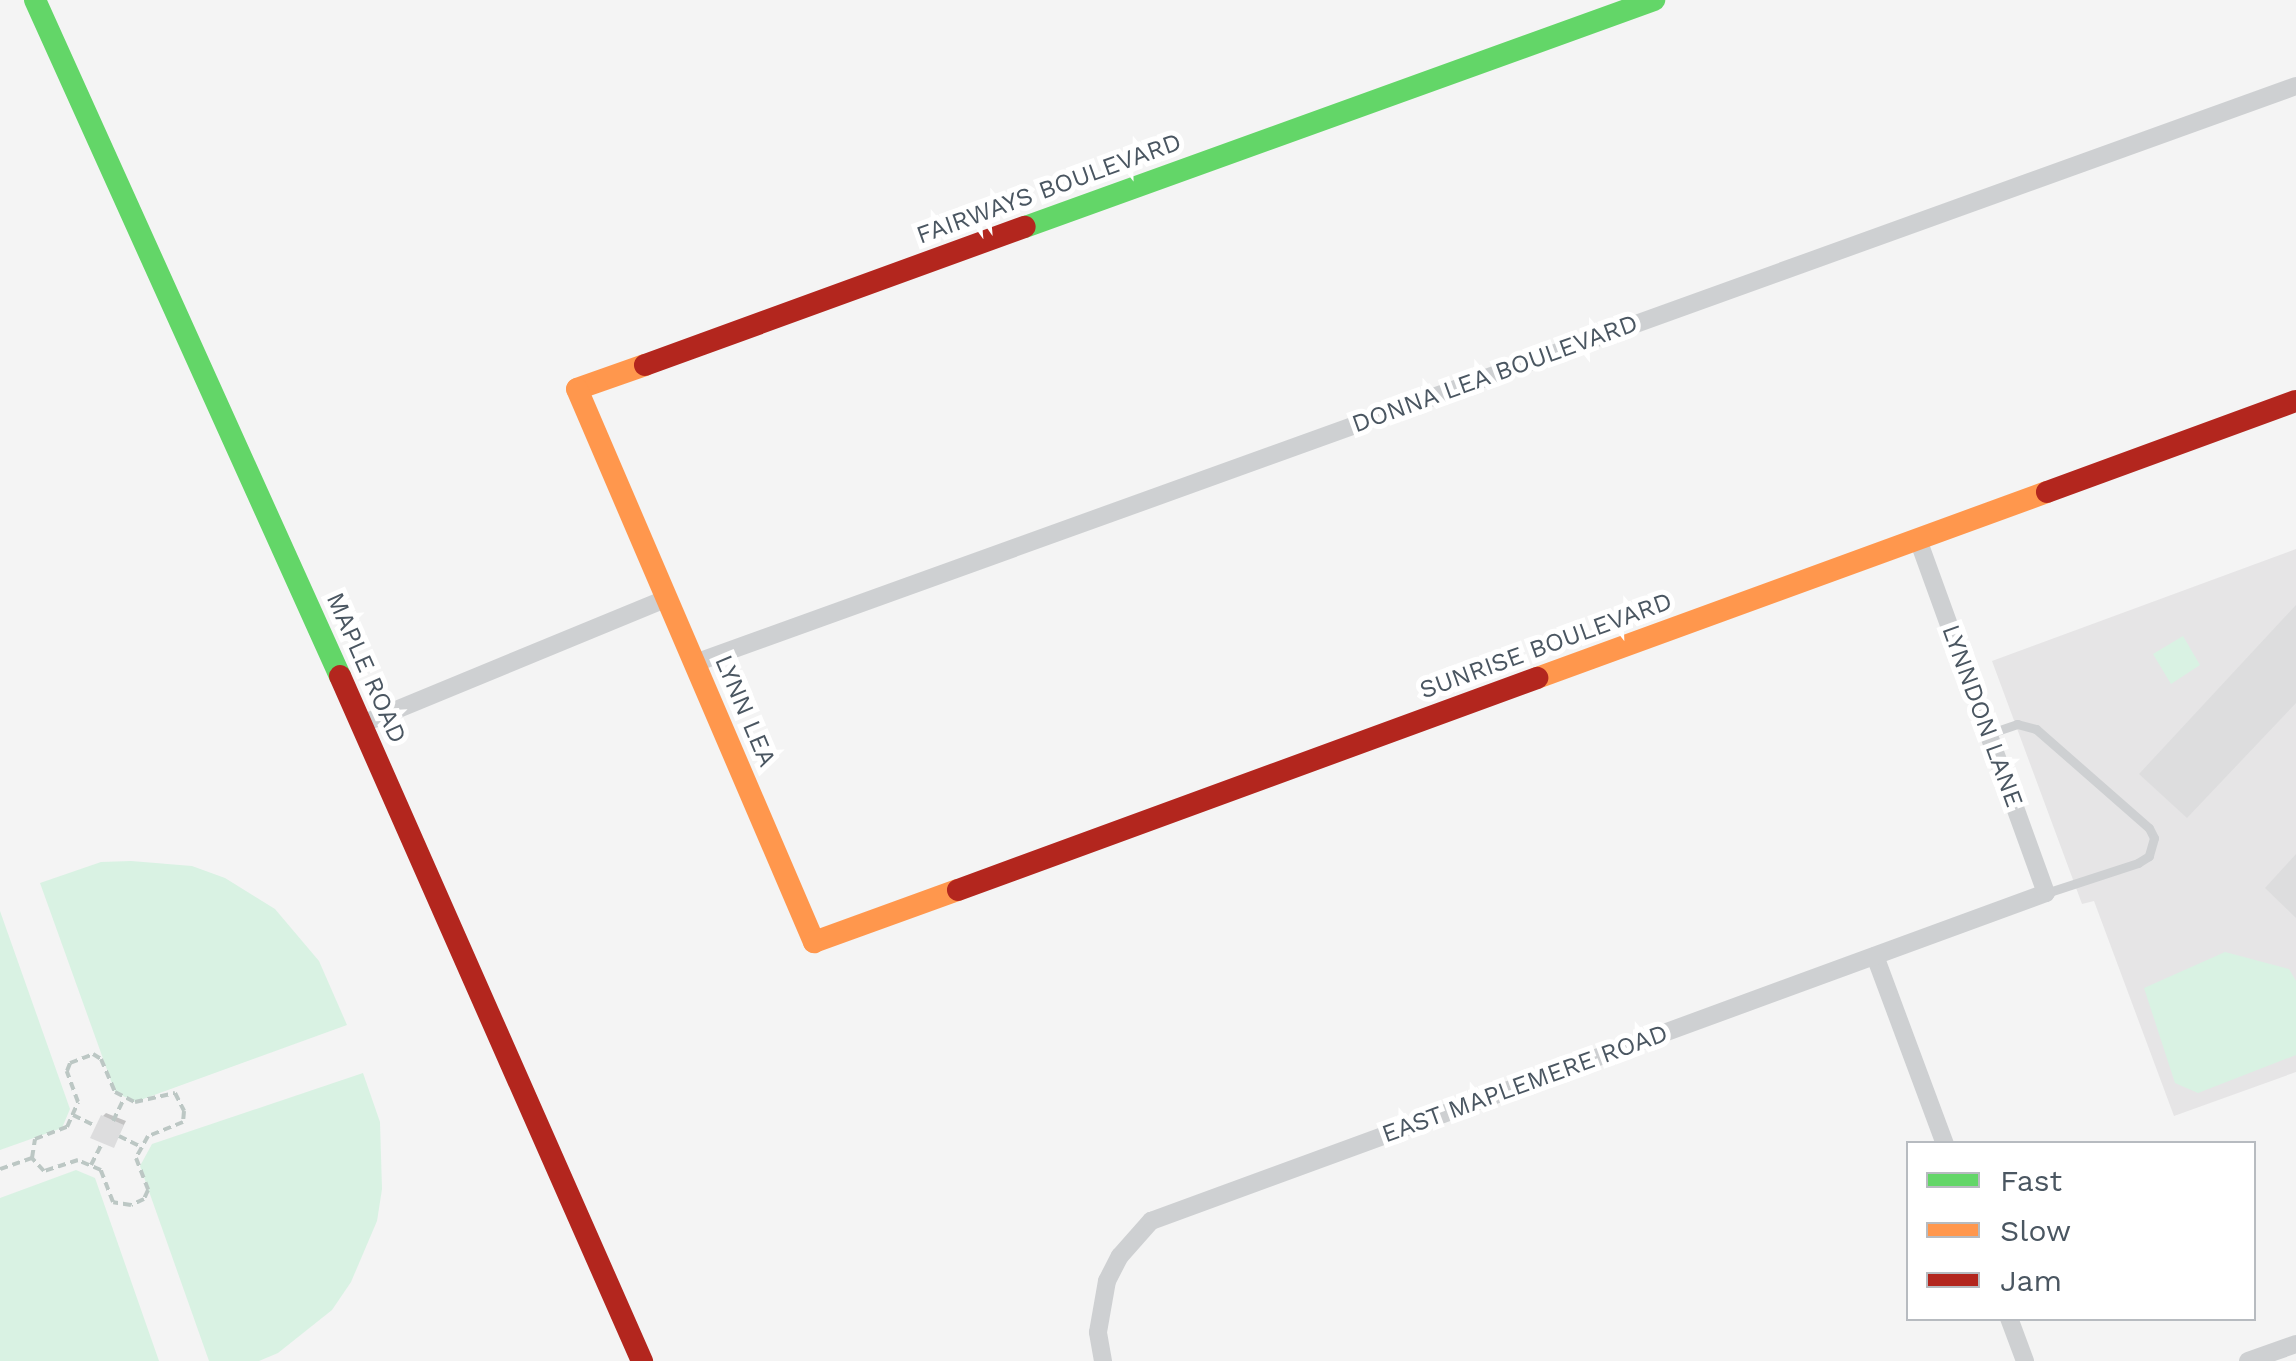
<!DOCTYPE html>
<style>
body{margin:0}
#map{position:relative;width:2296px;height:1361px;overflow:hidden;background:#f4f4f4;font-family:"Work Sans",sans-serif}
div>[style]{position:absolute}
.education>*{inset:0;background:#e6e5e6}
.green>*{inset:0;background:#d9f2e3}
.shadow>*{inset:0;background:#0003}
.building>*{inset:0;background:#ddddde}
.path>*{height:4px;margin-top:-2px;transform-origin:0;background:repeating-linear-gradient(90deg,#bcc7c4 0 8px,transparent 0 13px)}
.lane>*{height:9px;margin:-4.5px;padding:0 4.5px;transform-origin:4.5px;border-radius:4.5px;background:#ced0d2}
.street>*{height:18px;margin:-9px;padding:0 9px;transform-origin:9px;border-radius:9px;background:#ced0d2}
.fast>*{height:22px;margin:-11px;padding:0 11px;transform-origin:11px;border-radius:11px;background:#63d668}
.slow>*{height:22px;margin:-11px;padding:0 11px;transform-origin:11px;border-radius:11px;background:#ff974d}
.jam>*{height:22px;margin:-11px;padding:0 11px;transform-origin:11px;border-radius:11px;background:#b3261e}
span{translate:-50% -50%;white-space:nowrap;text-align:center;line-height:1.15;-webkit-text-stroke:10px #fff;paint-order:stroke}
.street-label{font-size:25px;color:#4a5661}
.legend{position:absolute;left:1906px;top:1141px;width:350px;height:180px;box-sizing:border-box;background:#fff;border:2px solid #b7bbc0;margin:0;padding:12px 18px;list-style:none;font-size:30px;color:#4a5661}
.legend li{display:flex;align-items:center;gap:20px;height:50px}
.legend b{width:50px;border:2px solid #b7bbc0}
</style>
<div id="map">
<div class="education">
<i style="clip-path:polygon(2296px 549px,2296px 1072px,2174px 1116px,2094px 901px,2082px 904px,1992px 661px)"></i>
</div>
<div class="green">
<i style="clip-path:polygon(2183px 636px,2200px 665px,2171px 684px,2153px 654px)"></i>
<i style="clip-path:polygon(131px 861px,192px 866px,225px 878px,275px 909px,319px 961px,347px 1025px,135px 1102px,115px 1092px,40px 883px,101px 862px)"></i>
<i style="clip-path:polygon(0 911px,70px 1109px,62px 1128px,0 1150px)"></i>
<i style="clip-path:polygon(2225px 952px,2289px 969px,2296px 981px,2296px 1055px,2198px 1093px,2175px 1083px,2144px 988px)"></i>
<i style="clip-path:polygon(363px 1073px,380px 1122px,382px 1189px,377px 1221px,351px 1282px,332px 1310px,278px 1353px,259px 1361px,209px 1361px,140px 1166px,152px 1144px)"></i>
<i style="clip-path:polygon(76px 1170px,95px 1178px,159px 1361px,0 1361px,0 1198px)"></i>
</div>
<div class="shadow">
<i style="clip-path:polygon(106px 1113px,126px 1121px,113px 1146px,103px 1116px)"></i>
</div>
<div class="building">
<i style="clip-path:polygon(2296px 605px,2296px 703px,2187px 818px,2139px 774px)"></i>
<i style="clip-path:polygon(2296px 854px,2296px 918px,2265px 888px)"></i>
<i style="clip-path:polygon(101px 1115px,124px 1125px,114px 1148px,90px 1138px)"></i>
</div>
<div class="path">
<i style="left:93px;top:1054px;width:9px;rotate:32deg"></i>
<i style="left:101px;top:1059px;width:36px;rotate:67deg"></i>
<i style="left:115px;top:1092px;width:22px;rotate:27deg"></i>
<i style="left:135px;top:1102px;width:41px;rotate:-12.7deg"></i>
<i style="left:175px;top:1093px;width:20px;rotate:63deg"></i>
<i style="left:184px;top:1111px;width:11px;rotate:95deg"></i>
<i style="left:183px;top:1122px;width:38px;rotate:158deg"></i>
<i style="left:148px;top:1136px;width:25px;rotate:119deg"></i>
<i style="left:136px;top:1158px;width:34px;rotate:69deg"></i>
<i style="left:148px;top:1190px;width:10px;rotate:114deg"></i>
<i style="left:144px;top:1199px;width:14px;rotate:155deg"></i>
<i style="left:131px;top:1205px;width:18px;rotate:-171deg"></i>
<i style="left:113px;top:1202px;width:34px;rotate:-111deg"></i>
<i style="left:101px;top:1170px;width:25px;rotate:-157deg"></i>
<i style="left:78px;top:1160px;width:36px;rotate:162deg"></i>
<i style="left:44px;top:1171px;width:18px;rotate:-133deg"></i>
<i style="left:32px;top:1158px;width:19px;rotate:-81deg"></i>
<i style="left:35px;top:1139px;width:34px;rotate:-21deg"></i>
<i style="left:67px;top:1127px;width:27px;rotate:-66deg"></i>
<i style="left:78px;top:1102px;width:33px;rotate:-110deg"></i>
<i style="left:67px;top:1071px;width:9px;rotate:-69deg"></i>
<i style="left:70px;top:1063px;width:25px;rotate:-21deg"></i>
<i style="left:73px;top:1115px;width:25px;rotate:26deg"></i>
<i style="left:113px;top:1121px;width:25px;rotate:-64deg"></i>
<i style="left:119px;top:1136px;width:25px;rotate:26deg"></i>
<i style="left:91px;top:1165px;width:25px;rotate:-63deg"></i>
<i style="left:0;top:1169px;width:34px;rotate:-19deg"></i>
</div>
<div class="lane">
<i style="left:1988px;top:734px;width:31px;rotate:-19deg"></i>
<i style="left:2017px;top:724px;width:20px;rotate:15deg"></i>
<i style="left:2036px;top:729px;width:150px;rotate:41.2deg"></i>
<i style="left:2149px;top:828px;width:11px;rotate:63deg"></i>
<i style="left:2154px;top:838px;width:19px;rotate:106deg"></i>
<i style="left:2149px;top:856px;width:13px;rotate:148deg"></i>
<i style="left:2138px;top:863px;width:97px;rotate:161.9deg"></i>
</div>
<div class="street">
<i style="left:695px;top:663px;width:1702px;rotate:-19.82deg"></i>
<i style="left:362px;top:724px;width:330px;rotate:-22.4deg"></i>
<i style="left:1875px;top:956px;width:201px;rotate:69.6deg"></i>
<i style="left:2009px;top:1318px;width:46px;rotate:69.6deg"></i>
<i style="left:1103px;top:1361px;width:29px;rotate:-100deg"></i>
<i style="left:1098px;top:1332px;width:52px;rotate:-80deg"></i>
<i style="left:1107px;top:1281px;width:28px;rotate:-63deg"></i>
<i style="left:1120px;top:1256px;width:47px;rotate:-48.5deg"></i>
<i style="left:1151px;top:1221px;width:953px;rotate:-20.13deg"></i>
<i style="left:2046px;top:893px;width:376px;rotate:-109.9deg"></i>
<i style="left:2248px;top:1361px;width:51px;rotate:-19.5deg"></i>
</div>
<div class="fast">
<i style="left:35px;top:0;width:742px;rotate:65.72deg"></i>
<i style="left:1025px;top:227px;width:669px;rotate:-19.84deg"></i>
</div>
<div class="slow">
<i style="left:645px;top:365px;width:72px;rotate:160.6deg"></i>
<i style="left:577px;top:389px;width:602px;rotate:66.8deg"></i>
<i style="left:814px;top:942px;width:153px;rotate:-19.9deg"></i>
<i style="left:1537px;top:678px;width:543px;rotate:-20.04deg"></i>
</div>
<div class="jam">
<i style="left:645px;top:365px;width:404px;rotate:-20deg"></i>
<i style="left:2047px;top:492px;width:265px;rotate:-20.1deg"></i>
<i style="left:340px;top:676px;width:749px;rotate:66.21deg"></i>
<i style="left:958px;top:890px;width:617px;rotate:-20.11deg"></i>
</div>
<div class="street-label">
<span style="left:1049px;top:189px;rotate:-20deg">FAIRWAYS BOULEVARD</span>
<span style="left:1495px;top:374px;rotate:-20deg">DONNA LEA BOULEVARD</span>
<span style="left:1546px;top:646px;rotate:-20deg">SUNRISE BOULEVARD</span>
<span style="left:366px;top:668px;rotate:66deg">MAPLE ROAD</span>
<span style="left:745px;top:711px;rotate:67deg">LYNN LEA</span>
<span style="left:1982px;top:716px;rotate:70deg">LYNNDON LANE</span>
<span style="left:1525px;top:1084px;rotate:-20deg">EAST MAPLEMERE ROAD</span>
</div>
<ul class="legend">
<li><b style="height:12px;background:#63d668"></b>Fast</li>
<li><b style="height:12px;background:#ff974d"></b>Slow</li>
<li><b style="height:12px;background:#b3261e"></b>Jam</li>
</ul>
</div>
